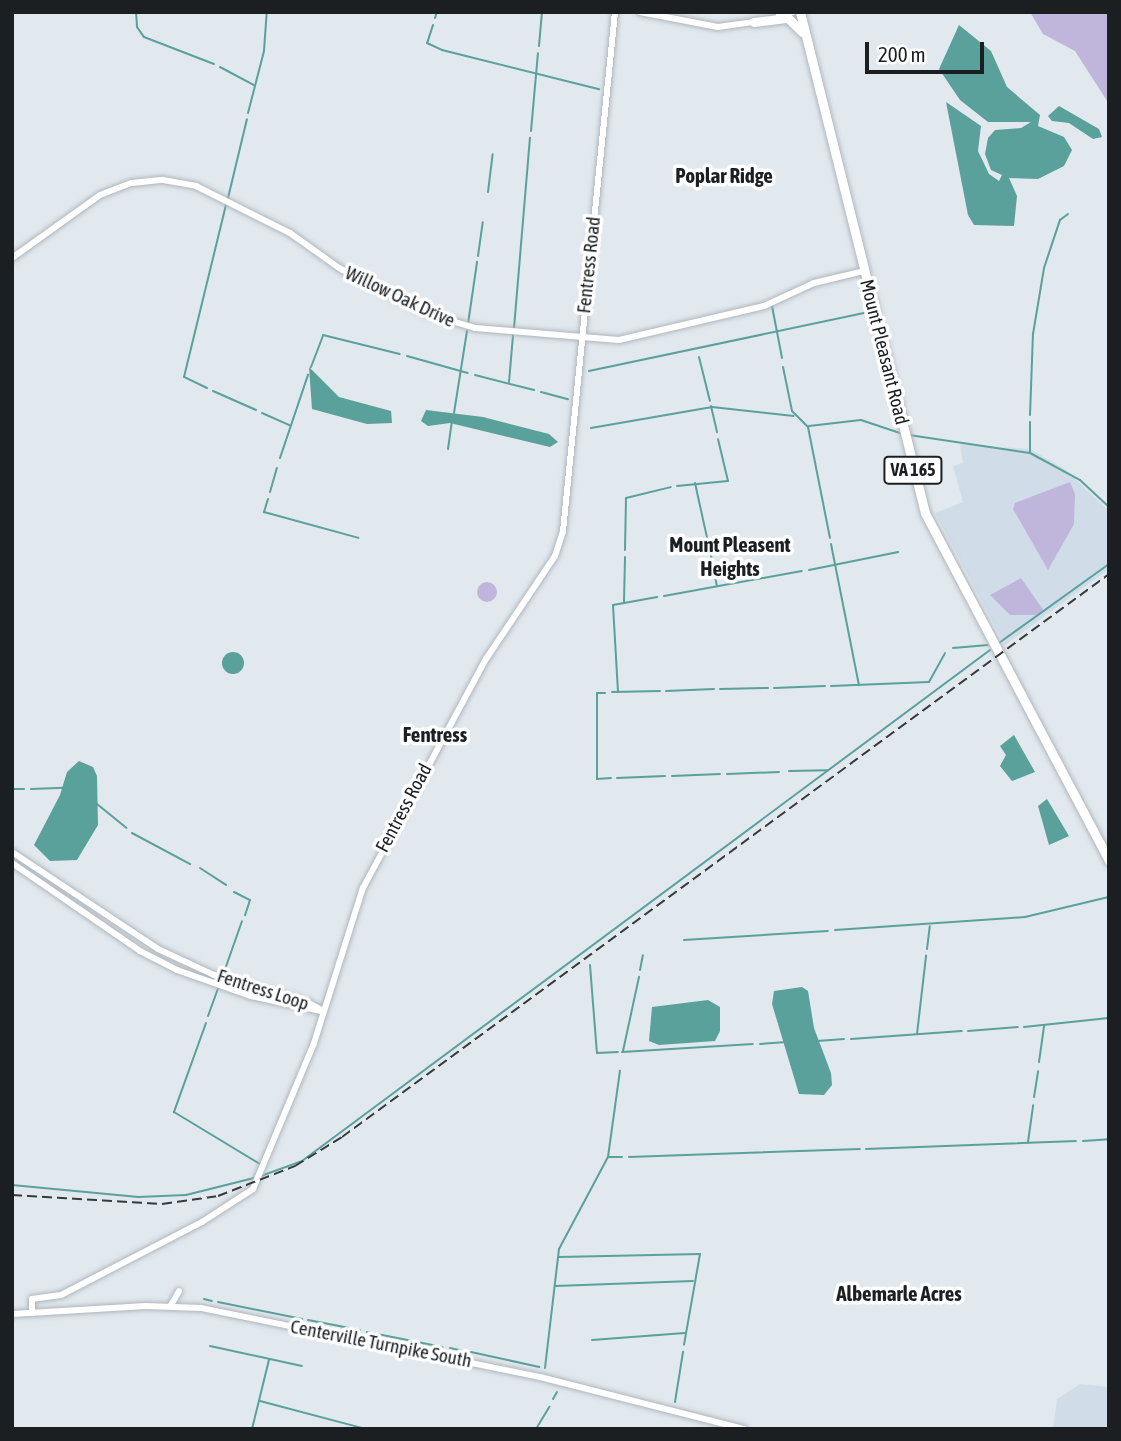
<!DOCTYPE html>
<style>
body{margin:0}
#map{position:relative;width:1121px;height:1441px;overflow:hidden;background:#e1e8ee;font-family:"Asap Condensed",sans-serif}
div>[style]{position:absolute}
.built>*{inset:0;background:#d0dde8}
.green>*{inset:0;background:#c0b6dc}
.round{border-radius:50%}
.water>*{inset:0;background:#5aa09b}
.stream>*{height:2px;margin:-1px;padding:0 1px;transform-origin:1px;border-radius:1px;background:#5aa09b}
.roads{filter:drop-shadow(0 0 2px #b0b6bc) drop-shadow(0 0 2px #b0b6bc)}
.secondary>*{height:6px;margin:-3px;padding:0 3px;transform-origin:3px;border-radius:3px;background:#fff}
.highway>*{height:9px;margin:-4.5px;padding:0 4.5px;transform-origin:4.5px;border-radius:4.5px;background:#fff}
.rail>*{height:2px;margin-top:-1px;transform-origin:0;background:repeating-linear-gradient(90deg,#373a3d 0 10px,transparent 0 15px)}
span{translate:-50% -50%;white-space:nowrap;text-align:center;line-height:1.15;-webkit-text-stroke:7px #fff;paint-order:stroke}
.shield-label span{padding:2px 5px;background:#fff;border:2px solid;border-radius:5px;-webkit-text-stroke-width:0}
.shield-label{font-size:18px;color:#1c1f21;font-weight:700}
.street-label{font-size:19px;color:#1c1f21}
.neighbourhood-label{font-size:21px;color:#1c1f21;font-weight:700}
.frame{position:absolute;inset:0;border:14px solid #1c1f21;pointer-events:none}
.scale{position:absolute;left:865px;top:42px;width:119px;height:32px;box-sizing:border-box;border:4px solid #1c1f21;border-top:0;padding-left:9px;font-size:21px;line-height:24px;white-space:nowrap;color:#1c1f21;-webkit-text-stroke:5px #fff;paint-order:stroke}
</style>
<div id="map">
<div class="built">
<i style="clip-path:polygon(960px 444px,1030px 449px,1066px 470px,1109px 511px,1109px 569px,1005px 645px,935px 513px,963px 502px,953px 466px,963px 463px)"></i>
<i style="clip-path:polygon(1080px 1384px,1109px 1387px,1109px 1429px,1053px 1429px,1057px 1399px)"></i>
</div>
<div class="green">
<i style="clip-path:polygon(1030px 12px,1109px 12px,1109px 104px,1075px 51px,1043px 34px)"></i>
<i style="clip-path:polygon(1070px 482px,1075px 494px,1074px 524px,1048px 570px,1013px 509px,1015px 503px)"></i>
<i style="clip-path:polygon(1021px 578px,1044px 611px,1036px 615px,1010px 615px,990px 595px)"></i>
<i class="round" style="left:477px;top:582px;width:20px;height:20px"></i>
</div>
<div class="water">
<i style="clip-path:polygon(959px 25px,991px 51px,1007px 87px,1040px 115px,1038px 126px,1064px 137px,1072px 150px,1064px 166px,1038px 179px,1009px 178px,1017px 196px,1014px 226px,974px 225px,968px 215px,946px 102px,981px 126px,978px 151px,989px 174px,999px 181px,1002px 175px,991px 170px,985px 154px,988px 138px,995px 130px,1021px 128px,1031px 122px,988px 122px,960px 100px,939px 69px)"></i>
<i style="clip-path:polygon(1059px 106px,1099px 129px,1102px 137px,1093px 139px,1069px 123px,1052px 121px,1048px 116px)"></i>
<i style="clip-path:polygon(309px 367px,339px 397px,391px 411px,392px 423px,367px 424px,312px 409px)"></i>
<i style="clip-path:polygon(426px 410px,483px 417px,549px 434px,558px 442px,550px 447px,450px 423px,428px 426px,421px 421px)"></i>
<i class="round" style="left:222px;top:652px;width:22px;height:22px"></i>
<i style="clip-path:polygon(1014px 735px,1035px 772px,1012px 781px,1000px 766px,1006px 755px,1000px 746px)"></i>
<i style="clip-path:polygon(79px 761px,93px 767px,97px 776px,98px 825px,77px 860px,50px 861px,34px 845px,60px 795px,67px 772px)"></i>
<i style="clip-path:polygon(1047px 799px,1069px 836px,1049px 845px,1038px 806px)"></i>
<i style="clip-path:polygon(802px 987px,808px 991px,814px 1028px,831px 1073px,832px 1085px,824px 1095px,799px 1094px,772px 1004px,774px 991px)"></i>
<i style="clip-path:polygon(708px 1000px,720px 1007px,720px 1031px,715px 1041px,659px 1045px,649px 1041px,652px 1007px)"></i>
</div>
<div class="stream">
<i style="left:136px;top:12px;width:15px;rotate:86deg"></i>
<i style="left:137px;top:27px;width:12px;rotate:55deg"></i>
<i style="left:144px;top:37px;width:75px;rotate:21.1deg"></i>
<i style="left:435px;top:18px;width:6px;rotate:-72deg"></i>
<i style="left:433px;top:25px;width:19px;rotate:108deg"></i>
<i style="left:427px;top:43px;width:17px;rotate:25deg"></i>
<i style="left:442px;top:50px;width:162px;rotate:14deg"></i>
<i style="left:539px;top:46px;width:34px;rotate:-85deg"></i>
<i style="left:220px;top:67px;width:38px;rotate:28deg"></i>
<i style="left:248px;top:113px;width:64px;rotate:-75.5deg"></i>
<i style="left:264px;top:51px;width:39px;rotate:-86deg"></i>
<i style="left:531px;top:131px;width:78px;rotate:-84.9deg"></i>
<i style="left:488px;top:192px;width:38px;rotate:-83deg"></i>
<i style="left:228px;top:198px;width:81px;rotate:-76.5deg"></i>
<i style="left:478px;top:256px;width:34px;rotate:-82deg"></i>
<i style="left:772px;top:306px;width:53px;rotate:79.1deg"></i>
<i style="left:468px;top:324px;width:63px;rotate:-81.7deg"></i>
<i style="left:514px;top:328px;width:191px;rotate:-85.2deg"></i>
<i style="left:407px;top:356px;width:63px;rotate:15.6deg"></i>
<i style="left:699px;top:357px;width:45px;rotate:76deg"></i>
<i style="left:311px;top:367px;width:34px;rotate:-69deg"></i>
<i style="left:323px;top:335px;width:79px;rotate:13.9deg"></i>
<i style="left:783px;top:367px;width:45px;rotate:78.4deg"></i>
<i style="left:792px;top:411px;width:23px;rotate:45deg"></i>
<i style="left:808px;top:427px;width:113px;rotate:78.8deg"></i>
<i style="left:589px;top:371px;width:281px;rotate:-11.9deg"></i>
<i style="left:475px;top:375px;width:61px;rotate:14.3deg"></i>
<i style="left:509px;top:382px;width:47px;rotate:-85.1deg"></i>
<i style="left:207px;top:388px;width:25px;rotate:-154deg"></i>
<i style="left:184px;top:377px;width:177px;rotate:-76.3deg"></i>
<i style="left:213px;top:391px;width:47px;rotate:23.8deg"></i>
<i style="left:541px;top:392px;width:28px;rotate:15deg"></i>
<i style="left:711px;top:406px;width:27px;rotate:77deg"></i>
<i style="left:262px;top:413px;width:30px;rotate:24deg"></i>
<i style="left:454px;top:413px;width:83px;rotate:-81deg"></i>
<i style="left:1030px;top:415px;width:81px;rotate:-87.9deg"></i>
<i style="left:1033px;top:334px;width:67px;rotate:-80.5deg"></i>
<i style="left:1044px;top:268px;width:51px;rotate:-71.6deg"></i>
<i style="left:1060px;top:220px;width:10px;rotate:-37deg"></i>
<i style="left:1030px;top:422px;width:30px;rotate:90deg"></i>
<i style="left:809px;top:426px;width:52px;rotate:-6.6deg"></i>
<i style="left:861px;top:420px;width:41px;rotate:18.4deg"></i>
<i style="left:591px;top:428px;width:123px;rotate:-9.8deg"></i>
<i style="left:712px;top:407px;width:82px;rotate:6.3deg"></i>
<i style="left:909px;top:435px;width:122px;rotate:8.5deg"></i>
<i style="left:1030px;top:453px;width:57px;rotate:28.4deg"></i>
<i style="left:1080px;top:480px;width:40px;rotate:43deg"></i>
<i style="left:448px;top:449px;width:27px;rotate:-82deg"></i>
<i style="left:280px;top:458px;width:88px;rotate:-71.4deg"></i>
<i style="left:695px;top:483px;width:79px;rotate:77.6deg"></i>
<i style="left:677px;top:486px;width:51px;rotate:-5.6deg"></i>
<i style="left:728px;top:481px;width:43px;rotate:-103.4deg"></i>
<i style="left:270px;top:492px;width:25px;rotate:-74deg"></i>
<i style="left:268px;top:499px;width:14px;rotate:107deg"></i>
<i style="left:264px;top:512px;width:98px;rotate:15.3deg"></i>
<i style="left:831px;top:544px;width:144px;rotate:78.8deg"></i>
<i style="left:625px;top:550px;width:52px;rotate:-88.9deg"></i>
<i style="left:626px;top:498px;width:46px;rotate:-13.7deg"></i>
<i style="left:713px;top:566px;width:20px;rotate:79deg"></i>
<i style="left:809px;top:570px;width:91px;rotate:-11.4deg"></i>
<i style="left:664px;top:596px;width:140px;rotate:-10.3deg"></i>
<i style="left:624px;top:602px;width:45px;rotate:-88.7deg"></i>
<i style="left:999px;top:643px;width:135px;rotate:-35.7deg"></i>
<i style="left:953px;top:648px;width:35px;rotate:-5deg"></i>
<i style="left:831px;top:686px;width:98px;rotate:-2.3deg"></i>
<i style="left:929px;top:682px;width:33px;rotate:-61deg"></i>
<i style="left:774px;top:688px;width:51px;rotate:-2.2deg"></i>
<i style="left:720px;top:689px;width:48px;rotate:-1.2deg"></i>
<i style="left:666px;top:691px;width:48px;rotate:-2.4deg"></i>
<i style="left:612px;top:692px;width:48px;rotate:-1.2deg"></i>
<i style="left:618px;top:692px;width:87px;rotate:-93.3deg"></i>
<i style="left:613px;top:605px;width:45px;rotate:-10.3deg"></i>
<i style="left:605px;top:693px;width:8px;rotate:180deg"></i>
<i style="left:597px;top:693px;width:86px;rotate:90deg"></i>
<i style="left:597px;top:779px;width:14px;rotate:-4deg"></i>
<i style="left:789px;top:771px;width:39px;rotate:-1deg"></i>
<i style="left:727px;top:774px;width:52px;rotate:-2.2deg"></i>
<i style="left:672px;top:776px;width:48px;rotate:-2.4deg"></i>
<i style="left:617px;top:778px;width:48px;rotate:-2.4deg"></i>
<i style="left:12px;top:789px;width:12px"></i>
<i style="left:31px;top:789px;width:33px;rotate:-2deg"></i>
<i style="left:97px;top:804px;width:38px;rotate:39deg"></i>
<i style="left:132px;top:833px;width:66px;rotate:28.1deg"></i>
<i style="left:200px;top:868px;width:31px;rotate:33deg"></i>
<i style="left:234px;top:892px;width:18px;rotate:27deg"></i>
<i style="left:250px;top:900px;width:16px;rotate:108deg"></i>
<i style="left:835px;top:930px;width:190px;rotate:-3.9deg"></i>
<i style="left:1025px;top:917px;width:86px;rotate:-13.4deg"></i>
<i style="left:684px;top:940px;width:144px;rotate:-3.6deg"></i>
<i style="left:927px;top:949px;width:23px;rotate:-83deg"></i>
<i style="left:590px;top:965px;width:88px;rotate:85.5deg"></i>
<i style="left:597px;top:1053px;width:21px;rotate:-3deg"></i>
<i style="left:640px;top:970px;width:15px;rotate:-79deg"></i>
<i style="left:223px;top:975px;width:57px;rotate:-70.6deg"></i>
<i style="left:208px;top:1016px;width:29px;rotate:-70deg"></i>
<i style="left:206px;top:1023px;width:95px;rotate:109.8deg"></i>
<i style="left:174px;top:1112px;width:100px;rotate:31.2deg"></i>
<i style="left:1024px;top:1027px;width:85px;rotate:-6deg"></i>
<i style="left:968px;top:1031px;width:50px;rotate:-4.6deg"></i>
<i style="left:917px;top:1034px;width:79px;rotate:-83.4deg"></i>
<i style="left:851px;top:1039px;width:111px;rotate:-4.1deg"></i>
<i style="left:817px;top:1041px;width:27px;rotate:-4deg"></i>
<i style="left:760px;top:1044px;width:27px;rotate:-4deg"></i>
<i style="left:623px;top:1051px;width:76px;rotate:-77.8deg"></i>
<i style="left:622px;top:1052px;width:131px;rotate:-3.5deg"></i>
<i style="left:1039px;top:1062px;width:37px;rotate:-82deg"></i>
<i style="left:1034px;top:1097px;width:26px;rotate:-81deg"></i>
<i style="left:1083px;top:1141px;width:26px;rotate:-4deg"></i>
<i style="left:1028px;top:1142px;width:37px;rotate:-82deg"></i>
<i style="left:866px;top:1149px;width:210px;rotate:-2.2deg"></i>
<i style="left:609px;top:1157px;width:13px"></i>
<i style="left:629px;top:1157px;width:231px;rotate:-2deg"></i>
<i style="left:261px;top:1176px;width:44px;rotate:-20.1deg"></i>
<i style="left:302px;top:1161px;width:857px;rotate:-36.6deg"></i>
<i style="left:12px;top:1185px;width:127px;rotate:5.4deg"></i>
<i style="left:138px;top:1197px;width:48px;rotate:-2.4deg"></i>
<i style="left:186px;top:1195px;width:70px;rotate:-14deg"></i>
<i style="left:559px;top:1257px;width:141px;rotate:-1.2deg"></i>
<i style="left:700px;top:1254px;width:92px;rotate:100deg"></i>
<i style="left:555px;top:1286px;width:138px;rotate:-2.1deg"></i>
<i style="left:204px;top:1299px;width:8px;rotate:14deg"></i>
<i style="left:218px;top:1302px;width:86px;rotate:11.4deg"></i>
<i style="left:308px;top:1320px;width:53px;rotate:10.9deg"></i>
<i style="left:367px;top:1332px;width:77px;rotate:11.2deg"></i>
<i style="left:592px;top:1340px;width:93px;rotate:-4.3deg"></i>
<i style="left:210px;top:1346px;width:94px;rotate:12.3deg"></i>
<i style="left:450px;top:1348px;width:14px;rotate:12deg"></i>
<i style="left:471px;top:1352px;width:70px;rotate:12.4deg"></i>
<i style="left:545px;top:1368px;width:120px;rotate:-83.3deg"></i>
<i style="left:559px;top:1249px;width:104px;rotate:-62deg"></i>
<i style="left:608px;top:1157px;width:87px;rotate:-82.1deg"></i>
<i style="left:553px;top:1399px;width:8px;rotate:-60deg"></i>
<i style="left:260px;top:1401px;width:110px;rotate:14.8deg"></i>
<i style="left:675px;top:1402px;width:51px;rotate:-80.9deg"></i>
<i style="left:252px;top:1429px;width:71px;rotate:-76.2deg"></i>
<i style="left:536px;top:1429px;width:26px;rotate:-59deg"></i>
</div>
<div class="roads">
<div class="secondary">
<i style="left:640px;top:12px;width:79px;rotate:10.9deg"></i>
<i style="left:718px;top:27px;width:37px;rotate:-8deg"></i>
<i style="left:779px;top:15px;width:14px;rotate:-12deg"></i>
<i style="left:12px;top:258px;width:108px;rotate:-35.6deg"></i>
<i style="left:100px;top:195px;width:34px;rotate:-21deg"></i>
<i style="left:132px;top:183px;width:31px;rotate:-6deg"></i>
<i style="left:163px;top:180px;width:34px;rotate:10deg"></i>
<i style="left:196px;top:186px;width:105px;rotate:26.6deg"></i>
<i style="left:290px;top:233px;width:60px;rotate:35.5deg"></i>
<i style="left:339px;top:268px;width:100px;rotate:27.3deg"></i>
<i style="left:428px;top:314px;width:49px;rotate:16.6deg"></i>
<i style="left:475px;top:328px;width:144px;rotate:4.8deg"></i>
<i style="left:619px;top:340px;width:149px;rotate:-13.2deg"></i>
<i style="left:764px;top:306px;width:55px;rotate:-24.7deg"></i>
<i style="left:814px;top:283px;width:51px;rotate:-13.5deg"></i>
<i style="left:12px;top:852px;width:175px;rotate:33.6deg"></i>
<i style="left:158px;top:949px;width:62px;rotate:24.9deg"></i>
<i style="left:214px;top:975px;width:97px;rotate:16.2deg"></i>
<i style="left:307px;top:1002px;width:18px;rotate:29deg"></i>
<i style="left:12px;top:863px;width:155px;rotate:34.5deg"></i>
<i style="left:140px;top:951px;width:42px;rotate:27.2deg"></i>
<i style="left:177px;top:970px;width:78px;rotate:19.4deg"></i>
<i style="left:251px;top:996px;width:72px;rotate:12.1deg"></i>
<i style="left:171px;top:1305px;width:16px;rotate:-60deg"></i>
<i style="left:32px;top:1313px;width:14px;rotate:-90deg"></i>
<i style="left:32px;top:1299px;width:29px;rotate:-8deg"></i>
<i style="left:61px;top:1295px;width:159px;rotate:-27.4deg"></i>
<i style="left:202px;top:1222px;width:61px;rotate:-32.9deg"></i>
<i style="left:253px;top:1189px;width:158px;rotate:-67.3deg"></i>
<i style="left:314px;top:1043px;width:163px;rotate:-72.5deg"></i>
<i style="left:363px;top:888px;width:260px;rotate:-61.8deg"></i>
<i style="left:486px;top:659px;width:124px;rotate:-56.2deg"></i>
<i style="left:555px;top:556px;width:26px;rotate:-72deg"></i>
<i style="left:563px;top:531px;width:522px;rotate:-84.28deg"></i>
<i style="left:12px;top:1314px;width:134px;rotate:-3.4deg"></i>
<i style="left:146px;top:1306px;width:55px;rotate:2.1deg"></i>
<i style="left:201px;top:1308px;width:346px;rotate:11.5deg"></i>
<i style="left:540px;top:1377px;width:211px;rotate:14.3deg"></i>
</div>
<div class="highway">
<i style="left:800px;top:12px;width:516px;rotate:75.99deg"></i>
<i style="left:925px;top:513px;width:394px;rotate:62.1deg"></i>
<i style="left:754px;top:22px;width:34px;rotate:-7deg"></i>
<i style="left:788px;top:18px;width:20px;rotate:45deg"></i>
</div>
</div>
<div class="rail">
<i style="left:12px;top:1195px;width:150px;rotate:3.4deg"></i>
<i style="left:162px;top:1204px;width:57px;rotate:-8.1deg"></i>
<i style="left:218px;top:1196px;width:83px;rotate:-21.3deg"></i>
<i style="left:295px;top:1166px;width:55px;rotate:-31.7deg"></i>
<i style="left:342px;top:1137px;width:951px;rotate:-36.28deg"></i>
</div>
<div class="shield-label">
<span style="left:913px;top:470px">VA 165</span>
</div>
<div class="street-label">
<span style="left:589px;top:265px;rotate:-84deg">Fentress Road</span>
<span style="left:400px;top:297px;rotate:25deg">Willow Oak Drive</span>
<span style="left:884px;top:352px;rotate:76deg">Mount Pleasant Road</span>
<span style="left:404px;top:808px;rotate:-62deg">Fentress Road</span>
<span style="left:263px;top:990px;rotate:18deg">Fentress Loop</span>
<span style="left:381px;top:1344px;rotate:11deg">Centerville Turnpike South</span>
</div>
<div class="neighbourhood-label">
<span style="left:724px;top:175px">Poplar Ridge</span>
<span style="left:730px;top:556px">Mount Pleasent<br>Heights</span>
<span style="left:435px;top:734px">Fentress</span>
<span style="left:899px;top:1293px">Albemarle Acres</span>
</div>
<div class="frame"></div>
<div class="scale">200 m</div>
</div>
